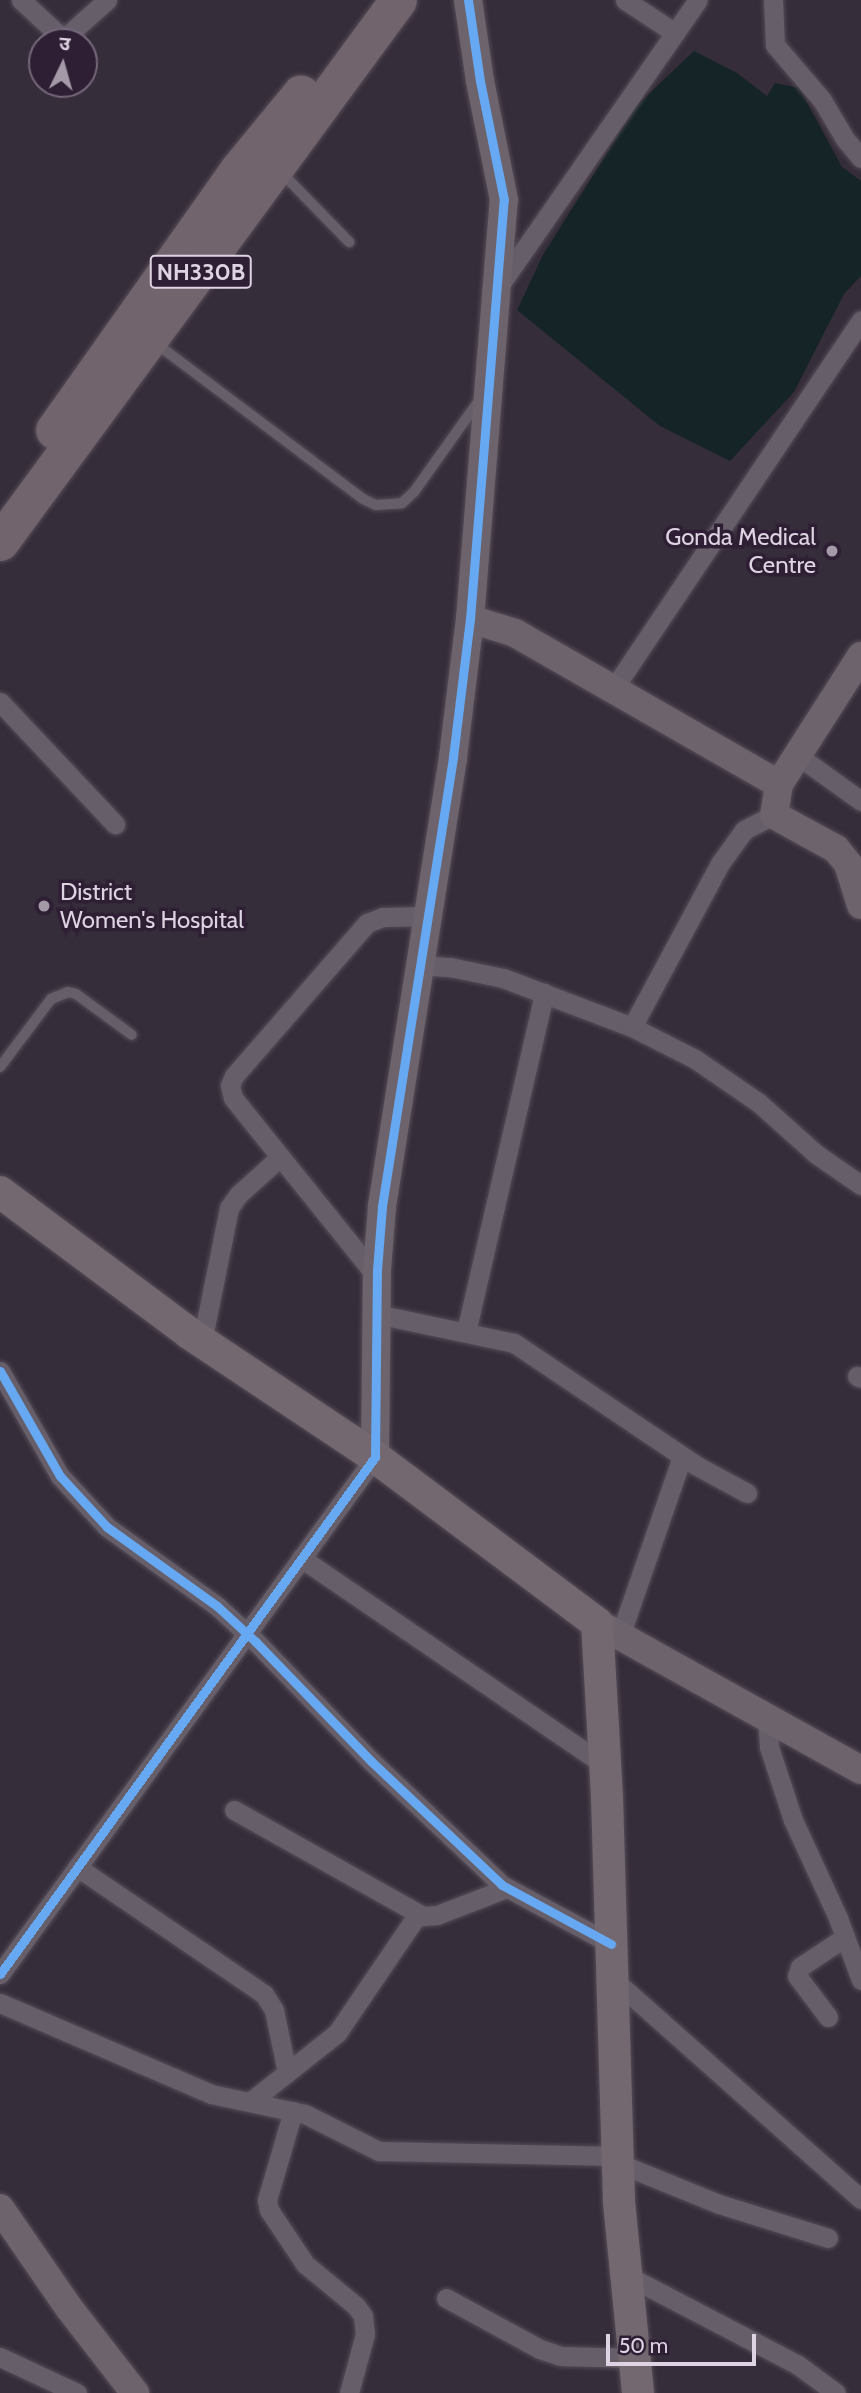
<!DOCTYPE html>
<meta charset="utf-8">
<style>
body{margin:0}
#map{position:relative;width:861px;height:2393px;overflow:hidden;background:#362d3a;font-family:Cabin,"Noto Sans Devanagari",sans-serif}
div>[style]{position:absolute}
.water>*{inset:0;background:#152426}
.roads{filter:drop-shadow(0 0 2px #544c57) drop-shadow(0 0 2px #544c57)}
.lane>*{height:10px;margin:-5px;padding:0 5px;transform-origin:5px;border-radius:5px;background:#665f6a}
.street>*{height:19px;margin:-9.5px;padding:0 9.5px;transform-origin:9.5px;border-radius:9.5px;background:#665f6a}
.secondary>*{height:28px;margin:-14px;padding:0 14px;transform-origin:14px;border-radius:14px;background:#6c636c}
.primary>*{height:32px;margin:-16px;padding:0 16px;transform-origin:16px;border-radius:16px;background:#736870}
.highway>*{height:37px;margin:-18.5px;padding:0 18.5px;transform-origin:18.5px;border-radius:18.5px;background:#72646d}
.cycleway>*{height:9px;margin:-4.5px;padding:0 4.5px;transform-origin:4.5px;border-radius:4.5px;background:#66a8f1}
.dots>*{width:19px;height:19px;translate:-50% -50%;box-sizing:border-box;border:4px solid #2f1f35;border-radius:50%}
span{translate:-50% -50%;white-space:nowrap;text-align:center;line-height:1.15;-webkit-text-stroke:7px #2f1f35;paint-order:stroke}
.shield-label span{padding:2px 5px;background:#2f1f35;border:2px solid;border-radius:5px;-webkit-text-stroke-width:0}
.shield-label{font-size:23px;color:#ded3e2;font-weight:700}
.poi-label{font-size:24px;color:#ded3e2}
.right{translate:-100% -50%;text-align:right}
.left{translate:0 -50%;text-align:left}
.north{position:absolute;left:28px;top:28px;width:70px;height:70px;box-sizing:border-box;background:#2f1f35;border:2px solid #75677a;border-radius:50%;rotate:5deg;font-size:19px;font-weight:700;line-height:28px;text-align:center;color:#ded3e2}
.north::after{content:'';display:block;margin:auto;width:24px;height:32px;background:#a399a7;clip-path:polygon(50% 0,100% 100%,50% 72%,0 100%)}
.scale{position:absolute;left:606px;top:2334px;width:150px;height:32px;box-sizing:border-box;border:4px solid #ded3e2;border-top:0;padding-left:9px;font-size:21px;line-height:24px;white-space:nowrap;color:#ded3e2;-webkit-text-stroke:5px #2f1f35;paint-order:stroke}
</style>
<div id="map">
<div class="water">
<i style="clip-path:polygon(694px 51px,737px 73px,767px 96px,775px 83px,799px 88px,842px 167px,861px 181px,861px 276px,844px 294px,794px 392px,730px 461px,660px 426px,517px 310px,543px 255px,637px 105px)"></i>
</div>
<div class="roads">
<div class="lane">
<i style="left:281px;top:172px;width:98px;rotate:45.8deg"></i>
<i style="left:154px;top:342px;width:261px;rotate:36.9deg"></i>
<i style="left:363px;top:499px;width:14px;rotate:25deg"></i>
<i style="left:376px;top:505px;width:26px;rotate:-4deg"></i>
<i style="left:402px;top:503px;width:16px;rotate:-43deg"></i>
<i style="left:414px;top:492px;width:114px;rotate:-54.6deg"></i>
<i style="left:0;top:1067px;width:85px;rotate:-53.1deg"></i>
<i style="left:51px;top:999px;width:18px;rotate:-22deg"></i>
<i style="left:68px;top:992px;width:8px;rotate:14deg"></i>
<i style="left:76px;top:994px;width:69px;rotate:36.2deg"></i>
</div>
<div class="street">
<i style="left:21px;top:0;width:53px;rotate:42.7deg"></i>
<i style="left:60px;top:36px;width:9px;rotate:-13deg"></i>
<i style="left:69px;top:34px;width:51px;rotate:-41.8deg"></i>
<i style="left:625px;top:0;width:60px;rotate:33.4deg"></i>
<i style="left:773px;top:0;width:45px;rotate:87.5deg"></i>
<i style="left:775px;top:45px;width:72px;rotate:49.5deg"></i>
<i style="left:822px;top:100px;width:45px;rotate:59.5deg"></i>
<i style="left:845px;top:139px;width:25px;rotate:50deg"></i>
<i style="left:499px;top:286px;width:348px;rotate:-55.2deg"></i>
<i style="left:614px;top:688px;width:443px;rotate:-56.1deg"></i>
<i style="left:0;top:702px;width:168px;rotate:46.7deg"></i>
<i style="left:797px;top:755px;width:79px;rotate:35.7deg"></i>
<i style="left:419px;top:965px;width:31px;rotate:4deg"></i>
<i style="left:450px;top:967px;width:54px;rotate:11.7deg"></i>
<i style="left:503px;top:978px;width:138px;rotate:20.8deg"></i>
<i style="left:632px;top:1027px;width:71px;rotate:26.9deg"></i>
<i style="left:695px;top:1059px;width:78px;rotate:34.5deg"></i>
<i style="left:759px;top:1103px;width:76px;rotate:41.8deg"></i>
<i style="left:816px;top:1154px;width:55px;rotate:34.6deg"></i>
<i style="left:632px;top:1027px;width:187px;rotate:-61.7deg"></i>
<i style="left:721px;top:862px;width:39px;rotate:-54deg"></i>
<i style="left:744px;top:830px;width:34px;rotate:-27deg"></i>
<i style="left:377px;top:1277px;width:230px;rotate:-128.8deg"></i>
<i style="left:233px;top:1098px;width:13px;rotate:-103deg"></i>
<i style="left:230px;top:1085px;width:10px;rotate:-66deg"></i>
<i style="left:234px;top:1076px;width:203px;rotate:-49deg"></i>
<i style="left:367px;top:923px;width:17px;rotate:-21deg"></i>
<i style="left:383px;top:917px;width:44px;rotate:-1.3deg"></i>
<i style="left:376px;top:1314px;width:141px;rotate:11.9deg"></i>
<i style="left:514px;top:1343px;width:220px;rotate:33.9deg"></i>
<i style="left:697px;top:1466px;width:57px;rotate:28.4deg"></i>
<i style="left:466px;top:1332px;width:348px;rotate:-77deg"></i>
<i style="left:202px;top:1342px;width:137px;rotate:-78.6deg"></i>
<i style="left:229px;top:1208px;width:16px;rotate:-55deg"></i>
<i style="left:238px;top:1195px;width:57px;rotate:-42.1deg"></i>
<i style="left:0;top:1371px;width:121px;rotate:60.3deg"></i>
<i style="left:60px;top:1476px;width:69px;rotate:47.3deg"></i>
<i style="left:107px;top:1527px;width:135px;rotate:35.7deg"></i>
<i style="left:217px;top:1606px;width:53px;rotate:42.7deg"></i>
<i style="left:256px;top:1642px;width:165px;rotate:46deg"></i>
<i style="left:371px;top:1761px;width:180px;rotate:43.4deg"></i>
<i style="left:502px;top:1885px;width:124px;rotate:28.4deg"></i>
<i style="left:857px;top:1376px;width:4px;rotate:27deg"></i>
<i style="left:301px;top:1558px;width:368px;rotate:34.3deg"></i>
<i style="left:620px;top:1636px;width:189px;rotate:-70.9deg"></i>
<i style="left:767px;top:1718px;width:29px;rotate:86deg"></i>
<i style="left:769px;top:1747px;width:77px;rotate:71.8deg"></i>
<i style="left:793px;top:1820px;width:108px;rotate:65.3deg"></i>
<i style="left:838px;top:1918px;width:66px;rotate:69.6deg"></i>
<i style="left:234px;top:1810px;width:217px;rotate:29.3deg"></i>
<i style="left:423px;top:1916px;width:14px;rotate:-4deg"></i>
<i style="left:437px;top:1915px;width:75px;rotate:-21.1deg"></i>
<i style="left:77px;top:1867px;width:226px;rotate:34.2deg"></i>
<i style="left:264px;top:1994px;width:19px;rotate:58deg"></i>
<i style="left:274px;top:2010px;width:64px;rotate:78.3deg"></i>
<i style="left:0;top:1974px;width:639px;rotate:-54.05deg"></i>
<i style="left:612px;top:1978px;width:333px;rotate:41.6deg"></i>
<i style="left:0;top:2003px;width:230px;rotate:23.3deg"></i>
<i style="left:211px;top:2094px;width:96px;rotate:12deg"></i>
<i style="left:305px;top:2114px;width:83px;rotate:26.6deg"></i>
<i style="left:379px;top:2151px;width:239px;rotate:1.2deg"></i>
<i style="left:828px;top:2017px;width:51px;rotate:-127.1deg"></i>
<i style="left:797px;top:1976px;width:9px;rotate:-72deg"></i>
<i style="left:800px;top:1967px;width:54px;rotate:-33.7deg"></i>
<i style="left:250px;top:2102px;width:111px;rotate:-38.4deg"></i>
<i style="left:337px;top:2033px;width:144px;rotate:-55.8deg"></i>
<i style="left:293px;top:2111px;width:93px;rotate:106.3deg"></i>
<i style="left:267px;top:2200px;width:10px;rotate:79deg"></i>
<i style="left:269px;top:2210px;width:65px;rotate:56.3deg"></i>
<i style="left:305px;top:2264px;width:66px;rotate:39.5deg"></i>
<i style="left:356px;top:2306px;width:12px;rotate:55deg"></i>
<i style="left:363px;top:2316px;width:18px;rotate:84deg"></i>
<i style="left:365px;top:2334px;width:61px;rotate:105.2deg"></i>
<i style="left:618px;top:2163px;width:109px;rotate:22.1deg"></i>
<i style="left:719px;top:2204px;width:114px;rotate:17.3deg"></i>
<i style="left:626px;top:2275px;width:194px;rotate:27.6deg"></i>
<i style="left:798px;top:2365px;width:47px;rotate:36.4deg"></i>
<i style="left:446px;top:2298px;width:107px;rotate:28.5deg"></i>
<i style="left:540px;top:2349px;width:21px;rotate:19deg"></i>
<i style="left:560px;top:2356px;width:73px;rotate:1.6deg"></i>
<i style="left:0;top:2357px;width:85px;rotate:25.1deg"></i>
</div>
<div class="secondary">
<i style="left:470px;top:619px;width:47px;rotate:17.3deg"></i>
<i style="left:515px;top:633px;width:304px;rotate:29.8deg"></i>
<i style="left:861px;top:656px;width:152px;rotate:122.6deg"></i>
<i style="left:779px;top:784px;width:31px;rotate:99deg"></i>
<i style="left:774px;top:815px;width:71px;rotate:28.7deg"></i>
<i style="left:836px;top:849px;width:19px;rotate:51deg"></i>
<i style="left:848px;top:864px;width:43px;rotate:72.4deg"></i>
<i style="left:375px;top:1457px;width:187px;rotate:-89.4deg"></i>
<i style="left:377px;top:1270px;width:64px;rotate:-85.5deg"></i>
<i style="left:382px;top:1206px;width:455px;rotate:-81deg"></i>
<i style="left:453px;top:757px;width:139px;rotate:-83deg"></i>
<i style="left:470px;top:619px;width:420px;rotate:-85.4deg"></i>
<i style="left:504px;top:200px;width:121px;rotate:-101.4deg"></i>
<i style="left:480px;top:81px;width:82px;rotate:-98.4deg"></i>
<i style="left:597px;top:1623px;width:302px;rotate:29.1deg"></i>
<i style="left:0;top:2208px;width:121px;rotate:55.4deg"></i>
<i style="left:69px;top:2308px;width:108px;rotate:52.2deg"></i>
</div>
<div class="primary">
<i style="left:0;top:1192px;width:236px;rotate:36.7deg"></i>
<i style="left:189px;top:1333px;width:224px;rotate:33.7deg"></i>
<i style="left:375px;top:1457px;width:277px;rotate:36.8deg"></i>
<i style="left:597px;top:1623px;width:174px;rotate:86.7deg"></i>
<i style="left:607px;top:1797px;width:405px;rotate:88.3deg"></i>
<i style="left:619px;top:2202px;width:192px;rotate:84.3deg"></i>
</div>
<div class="highway">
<i style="left:54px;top:430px;width:319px;rotate:-54.7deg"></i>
<i style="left:238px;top:170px;width:99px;rotate:-50.7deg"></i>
<i style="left:0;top:542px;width:672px;rotate:-53.71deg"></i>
</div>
</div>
<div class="cycleway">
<i style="left:0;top:1371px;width:121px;rotate:60.3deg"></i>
<i style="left:60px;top:1476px;width:69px;rotate:47.3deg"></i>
<i style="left:107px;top:1527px;width:135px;rotate:35.7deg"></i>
<i style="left:217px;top:1606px;width:53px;rotate:42.7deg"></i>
<i style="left:256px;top:1642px;width:165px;rotate:46deg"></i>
<i style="left:371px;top:1761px;width:180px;rotate:43.4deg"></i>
<i style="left:502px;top:1885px;width:124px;rotate:28.4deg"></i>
<i style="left:0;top:1974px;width:639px;rotate:-54.05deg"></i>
<i style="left:375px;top:1457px;width:187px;rotate:-89.4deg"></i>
<i style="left:377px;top:1270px;width:64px;rotate:-85.5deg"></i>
<i style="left:382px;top:1206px;width:455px;rotate:-81deg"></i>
<i style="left:453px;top:757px;width:139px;rotate:-83deg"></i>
<i style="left:470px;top:619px;width:420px;rotate:-85.4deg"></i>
<i style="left:504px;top:200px;width:121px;rotate:-101.4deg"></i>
<i style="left:480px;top:81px;width:82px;rotate:-98.4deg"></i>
</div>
<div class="dots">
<i style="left:832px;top:551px;background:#a399a7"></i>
<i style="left:44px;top:906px;background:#a399a7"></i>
</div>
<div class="shield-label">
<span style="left:201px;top:272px">NH330B</span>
</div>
<div class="poi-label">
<span class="right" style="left:816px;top:551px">Gonda Medical<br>Centre</span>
<span class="left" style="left:60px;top:906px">District<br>Women's Hospital</span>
</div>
<div class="north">उ</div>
<div class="scale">50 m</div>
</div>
